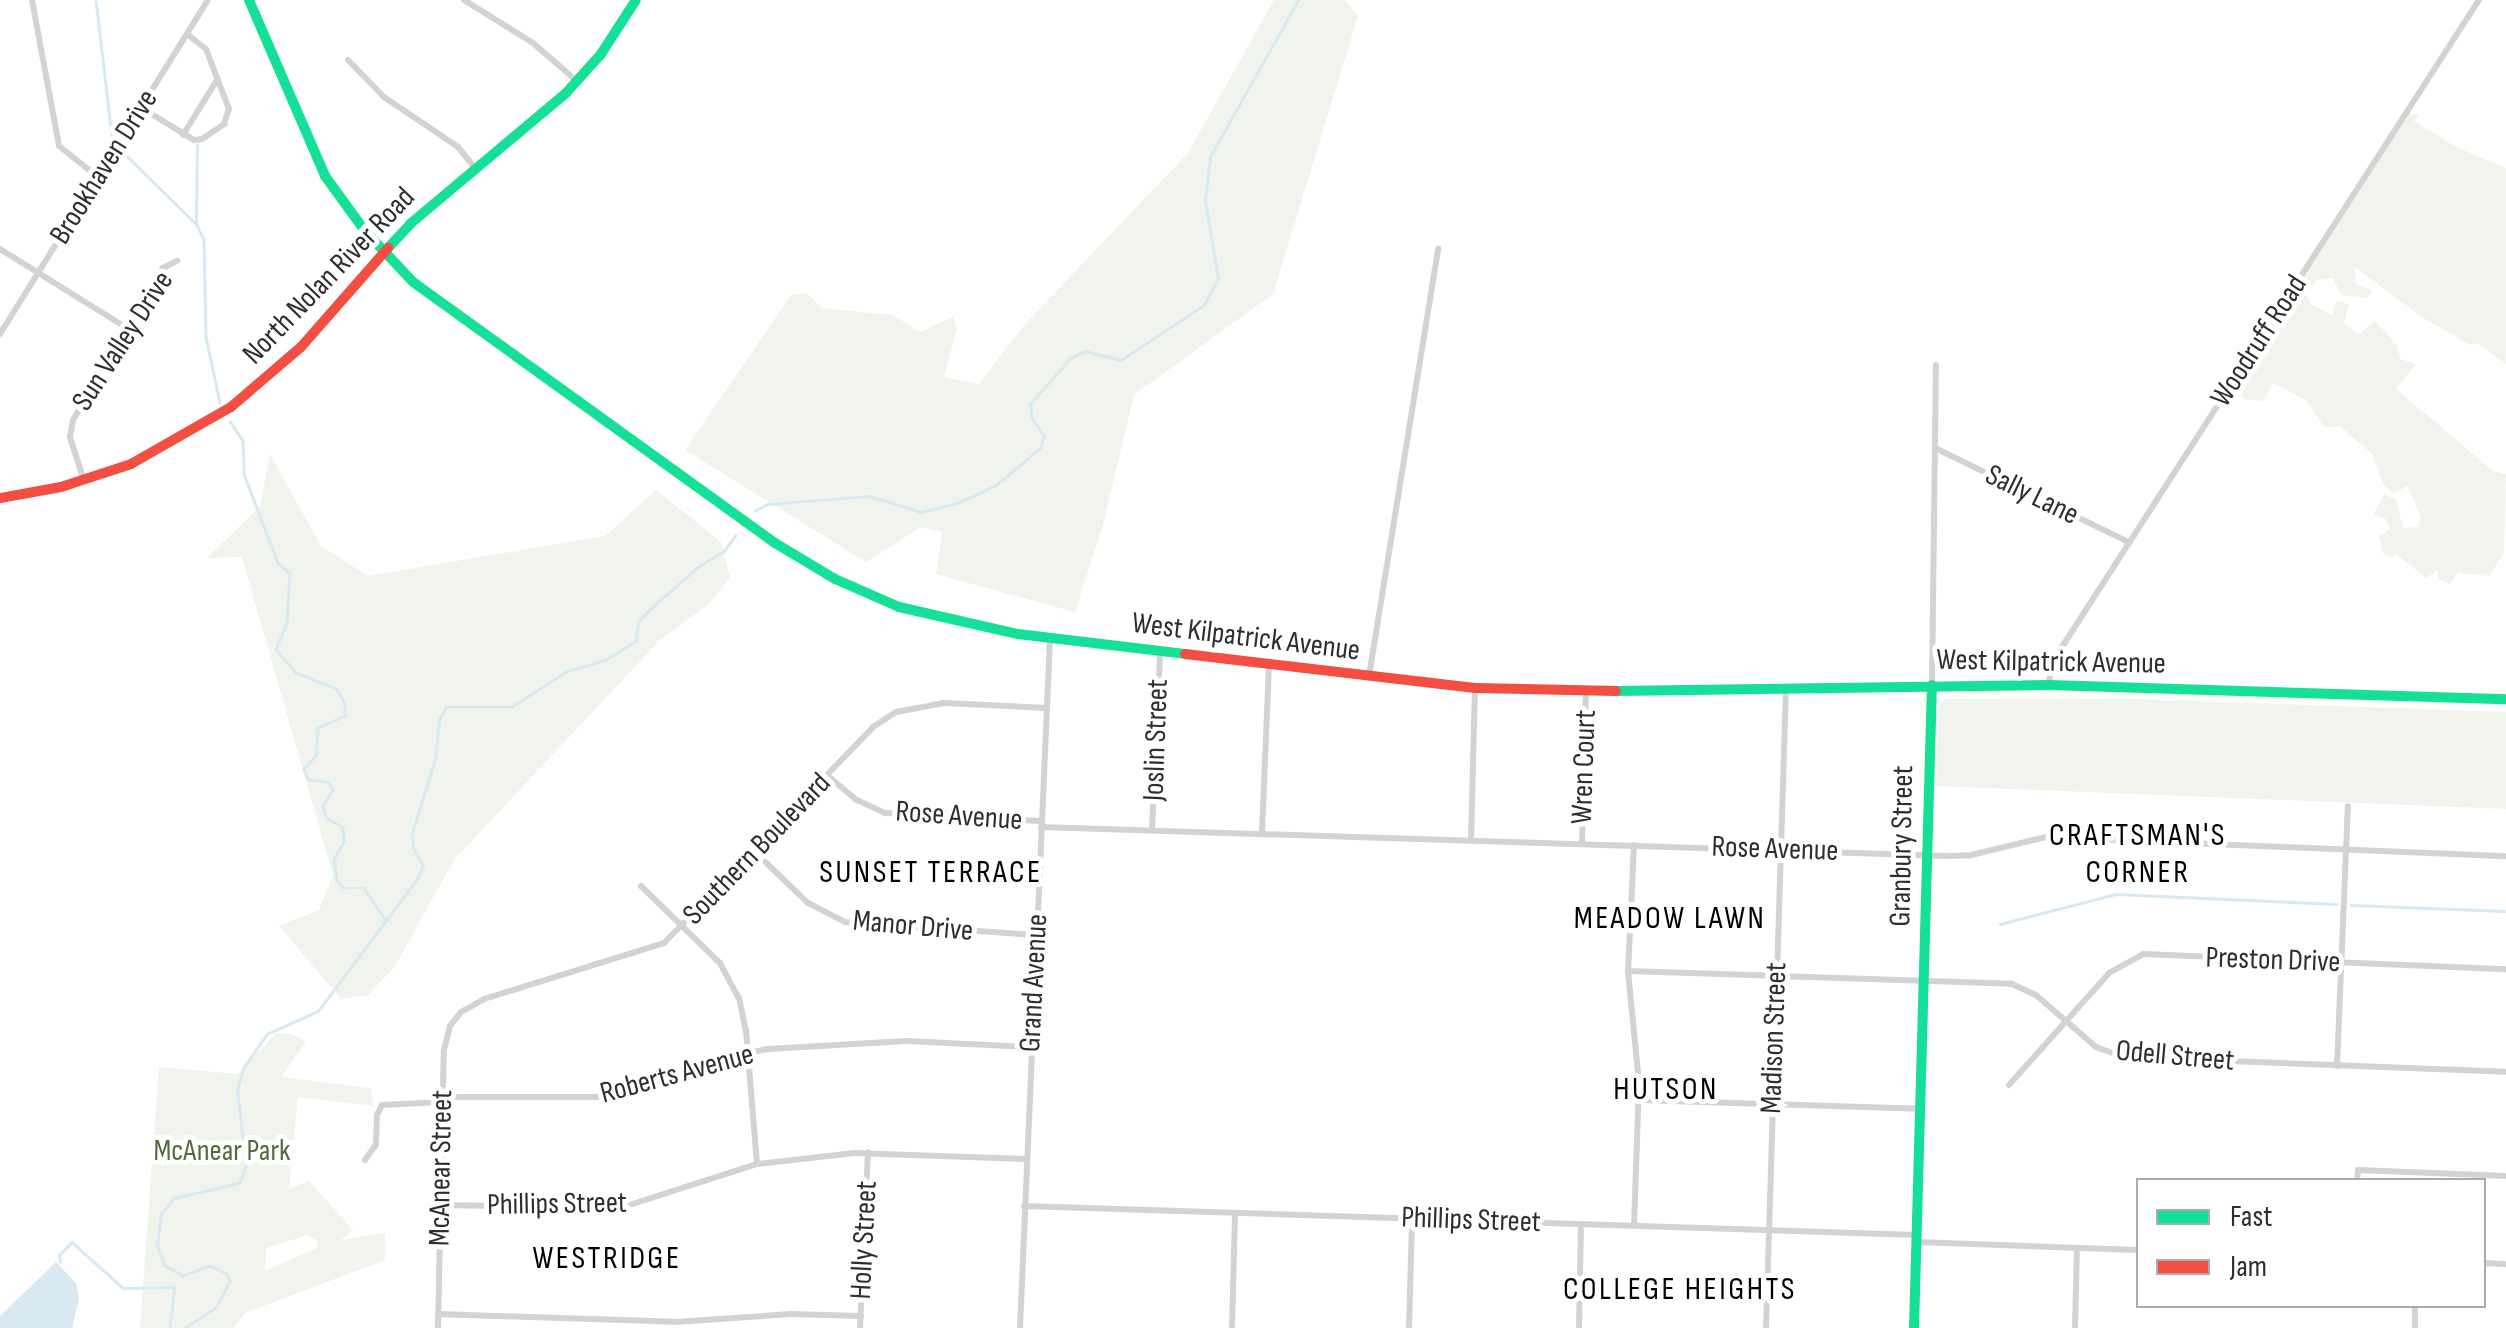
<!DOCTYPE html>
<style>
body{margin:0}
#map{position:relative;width:2506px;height:1328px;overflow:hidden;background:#fff;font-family:"Sofia Sans Condensed",sans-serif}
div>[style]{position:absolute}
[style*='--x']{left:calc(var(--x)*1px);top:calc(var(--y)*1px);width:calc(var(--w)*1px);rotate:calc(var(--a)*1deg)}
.green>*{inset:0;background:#f1f4ec}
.water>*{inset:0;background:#d8e9f1}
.stream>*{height:2.5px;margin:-1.25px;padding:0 1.25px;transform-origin:1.25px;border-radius:1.25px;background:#d8e9f1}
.street>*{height:6px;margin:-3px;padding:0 3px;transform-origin:3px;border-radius:3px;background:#d3d3d3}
.fast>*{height:10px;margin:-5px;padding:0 5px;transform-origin:5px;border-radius:5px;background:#16e098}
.jam>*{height:10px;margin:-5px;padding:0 5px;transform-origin:5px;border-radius:5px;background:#f24e42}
span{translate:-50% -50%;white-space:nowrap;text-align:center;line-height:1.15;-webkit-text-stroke:10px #fff;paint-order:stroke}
.street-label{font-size:30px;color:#2e2e2e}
.park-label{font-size:30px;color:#556a3b}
.neighbourhood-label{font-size:32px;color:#000;letter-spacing:2.5px}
.legend{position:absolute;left:2136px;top:1178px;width:350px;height:130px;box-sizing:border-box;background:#fff;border:2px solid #ababab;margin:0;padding:12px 18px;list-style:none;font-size:30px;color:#2e2e2e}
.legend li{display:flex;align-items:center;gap:20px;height:50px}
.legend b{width:50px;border:2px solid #ababab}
</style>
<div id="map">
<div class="green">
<i style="clip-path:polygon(1274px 0,1345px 0,1358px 16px,1273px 294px,1134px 395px,1103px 525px,1075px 612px,936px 574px,942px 532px,921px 527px,866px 562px,685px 450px,791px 295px,807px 293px,822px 308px,893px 315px,920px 332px,953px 317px,957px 328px,944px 377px,979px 384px,1025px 324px,1188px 153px)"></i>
<i style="clip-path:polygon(2408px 114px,2419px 115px,2414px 121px,2456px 147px,2506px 168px,2506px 364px,2477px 343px,2470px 345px,2422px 317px,2355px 267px,2356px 284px,2373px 291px,2367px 298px,2341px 295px,2333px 278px,2317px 280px,2305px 293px,2311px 304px,2332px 315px,2337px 301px,2349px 304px,2344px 323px,2358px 335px,2375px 321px,2397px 345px,2400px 359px,2416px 364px,2396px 389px,2493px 471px,2506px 474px,2504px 553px,2489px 576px,2458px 573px,2450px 584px,2438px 579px,2438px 570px,2426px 578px,2396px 554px,2392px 558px,2383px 553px,2379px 536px,2390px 529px,2385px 518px,2373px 515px,2384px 495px,2396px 499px,2403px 528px,2418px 527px,2421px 517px,2407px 486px,2393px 494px,2383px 484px,2372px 454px,2341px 427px,2324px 427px,2306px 400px,2273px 383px,2263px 401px,2244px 399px,2236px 383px)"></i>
<i style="clip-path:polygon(270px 454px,321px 546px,368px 576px,605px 536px,656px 490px,721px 542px,730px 577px,708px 605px,660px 640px,454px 860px,394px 968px,368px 995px,341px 999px,279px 926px,319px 910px,333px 875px,242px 557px,207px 558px,260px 506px)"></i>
<i style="clip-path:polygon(1944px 699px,2140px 699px,2506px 712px,2506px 809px,1936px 786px,1938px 708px)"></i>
<i style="clip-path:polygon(evenodd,276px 1033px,292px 1034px,306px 1042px,281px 1077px,371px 1088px,374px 1106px,298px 1097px,289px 1189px,309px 1181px,353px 1230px,341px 1240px,385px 1233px,385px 1260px,245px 1313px,234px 1328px,140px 1328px,159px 1067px,238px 1074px,276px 1033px,308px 1235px,318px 1242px,315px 1249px,265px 1271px,266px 1248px,308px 1235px)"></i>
</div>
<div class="water">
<i style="clip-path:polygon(56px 1262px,76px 1283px,79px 1299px,72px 1328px,0 1328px,0 1316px)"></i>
</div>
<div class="stream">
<i style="--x:96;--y:0;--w:138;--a:83.3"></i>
<i style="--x:123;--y:152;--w:104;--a:44.6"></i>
<i style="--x:197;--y:225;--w:17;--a:65"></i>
<i style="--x:204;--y:240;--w:97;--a:88.8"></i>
<i style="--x:206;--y:337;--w:67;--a:78"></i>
<i style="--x:196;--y:223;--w:78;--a:-89.3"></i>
<i style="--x:230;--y:421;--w:24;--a:57"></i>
<i style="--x:243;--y:441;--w:33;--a:88"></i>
<i style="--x:244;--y:474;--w:95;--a:69.1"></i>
<i style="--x:278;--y:563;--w:16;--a:40"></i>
<i style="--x:290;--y:573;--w:51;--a:93.4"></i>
<i style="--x:287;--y:624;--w:27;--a:114"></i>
<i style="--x:276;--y:649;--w:30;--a:50"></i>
<i style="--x:295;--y:672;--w:45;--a:22"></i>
<i style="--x:337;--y:689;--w:16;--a:60"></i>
<i style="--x:345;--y:703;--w:13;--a:90"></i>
<i style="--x:345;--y:716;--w:30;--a:156"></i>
<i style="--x:318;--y:728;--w:28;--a:94"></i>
<i style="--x:316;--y:756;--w:18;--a:133"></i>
<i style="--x:304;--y:769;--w:11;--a:68"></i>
<i style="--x:308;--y:779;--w:21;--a:8"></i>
<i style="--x:329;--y:782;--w:9;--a:63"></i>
<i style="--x:333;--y:790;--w:19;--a:122"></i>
<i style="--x:323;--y:806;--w:13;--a:72"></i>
<i style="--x:327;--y:818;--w:18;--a:29"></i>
<i style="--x:343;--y:827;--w:15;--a:86"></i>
<i style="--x:344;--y:842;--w:20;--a:120"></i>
<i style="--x:334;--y:859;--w:21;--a:82"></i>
<i style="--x:337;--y:880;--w:11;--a:49"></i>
<i style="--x:344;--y:888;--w:20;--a:0"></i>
<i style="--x:364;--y:888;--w:40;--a:56"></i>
<i style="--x:754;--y:511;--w:16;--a:-27"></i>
<i style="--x:768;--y:504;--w:102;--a:-4.5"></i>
<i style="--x:870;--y:496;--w:53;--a:17.4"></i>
<i style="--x:921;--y:512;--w:38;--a:-14"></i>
<i style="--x:958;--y:503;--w:42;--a:-25.3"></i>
<i style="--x:996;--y:485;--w:57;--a:-40.1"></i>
<i style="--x:1040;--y:448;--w:13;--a:-72"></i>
<i style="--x:1044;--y:436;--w:21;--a:-125"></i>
<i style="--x:1032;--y:419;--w:15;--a:-98"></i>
<i style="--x:1030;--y:404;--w:61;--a:-49"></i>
<i style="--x:1070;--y:358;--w:17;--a:-25"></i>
<i style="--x:1085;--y:351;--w:37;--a:14"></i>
<i style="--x:1121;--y:360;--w:100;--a:-33.5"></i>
<i style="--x:1204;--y:305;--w:30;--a:-62"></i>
<i style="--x:1218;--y:279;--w:79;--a:-99.5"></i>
<i style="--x:1205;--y:201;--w:44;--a:-83.5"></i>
<i style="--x:1210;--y:157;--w:180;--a:-60.7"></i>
<i style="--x:2351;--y:905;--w:155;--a:2.2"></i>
<i style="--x:2000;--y:924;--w:120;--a:-14.5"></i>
<i style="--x:2116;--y:894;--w:221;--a:2.6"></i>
<i style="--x:60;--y:1262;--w:7;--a:-98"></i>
<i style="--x:59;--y:1255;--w:18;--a:-45"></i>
<i style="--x:72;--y:1242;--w:69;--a:42"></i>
<i style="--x:123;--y:1288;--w:52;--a:-1.1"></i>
<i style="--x:175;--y:1287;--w:41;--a:97"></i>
<i style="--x:184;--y:1328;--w:38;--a:-33"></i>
<i style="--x:216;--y:1307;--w:30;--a:-62"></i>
<i style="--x:230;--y:1281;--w:8;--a:-120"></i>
<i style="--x:226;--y:1274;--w:18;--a:-153"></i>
<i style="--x:210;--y:1266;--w:29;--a:160"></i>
<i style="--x:183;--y:1276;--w:21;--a:-151"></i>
<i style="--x:165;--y:1266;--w:22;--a:-112"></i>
<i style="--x:157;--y:1246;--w:32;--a:-83"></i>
<i style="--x:161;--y:1214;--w:21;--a:-51"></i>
<i style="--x:174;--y:1198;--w:67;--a:-13"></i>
<i style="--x:239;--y:1183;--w:18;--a:-68"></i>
<i style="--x:246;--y:1166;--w:76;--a:-96.8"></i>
<i style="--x:237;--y:1091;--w:24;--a:-75"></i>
<i style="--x:243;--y:1068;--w:42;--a:-54.8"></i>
<i style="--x:267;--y:1034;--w:56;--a:-24.3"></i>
<i style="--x:318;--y:1011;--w:165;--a:-53.1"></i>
<i style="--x:417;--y:879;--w:14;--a:-65"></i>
<i style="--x:423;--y:866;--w:21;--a:-119"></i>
<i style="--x:413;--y:848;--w:15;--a:-94"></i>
<i style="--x:412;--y:833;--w:77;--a:-72.7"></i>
<i style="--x:435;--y:759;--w:39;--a:-84"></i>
<i style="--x:439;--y:720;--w:15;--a:-62"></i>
<i style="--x:446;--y:707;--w:65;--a:0"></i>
<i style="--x:511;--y:707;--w:67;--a:-32.7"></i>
<i style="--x:567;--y:671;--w:40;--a:-16"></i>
<i style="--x:605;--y:660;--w:36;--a:-32"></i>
<i style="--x:636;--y:641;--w:19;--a:-84"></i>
<i style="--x:638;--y:622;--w:16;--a:-47"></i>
<i style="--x:649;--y:610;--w:67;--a:-41.3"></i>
<i style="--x:699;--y:566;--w:29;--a:-31"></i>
<i style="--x:724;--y:551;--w:19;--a:-54"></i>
</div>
<div class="street">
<i style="--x:32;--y:0;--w:148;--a:79.5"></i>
<i style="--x:59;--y:146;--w:50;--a:38.5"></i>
<i style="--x:464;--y:0;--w:81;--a:31.9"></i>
<i style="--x:533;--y:43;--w:58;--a:40.8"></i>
<i style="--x:348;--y:60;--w:52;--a:45.8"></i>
<i style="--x:384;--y:97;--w:89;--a:34"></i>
<i style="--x:458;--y:147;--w:28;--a:51"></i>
<i style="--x:140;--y:107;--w:63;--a:31.4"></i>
<i style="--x:194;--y:140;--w:8;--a:-7"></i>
<i style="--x:202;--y:139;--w:27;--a:-34"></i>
<i style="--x:224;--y:124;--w:16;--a:-72"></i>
<i style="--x:229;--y:109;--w:64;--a:-111"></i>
<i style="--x:206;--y:49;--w:24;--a:-142"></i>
<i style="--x:183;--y:135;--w:65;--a:-58.3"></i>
<i style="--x:0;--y:249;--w:150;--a:31.9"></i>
<i style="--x:0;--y:334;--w:393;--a:-58.1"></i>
<i style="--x:1935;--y:448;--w:216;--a:25.9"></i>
<i style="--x:84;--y:481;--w:46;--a:-107.7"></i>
<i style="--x:70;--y:437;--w:17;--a:-80"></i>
<i style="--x:73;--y:420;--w:177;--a:-59.4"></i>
<i style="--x:163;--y:268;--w:16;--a:-27"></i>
<i style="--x:1369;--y:676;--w:433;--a:-80.8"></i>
<i style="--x:1932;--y:685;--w:320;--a:-89.3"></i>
<i style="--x:2049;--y:685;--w:21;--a:-85"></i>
<i style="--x:2051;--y:664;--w:790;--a:-57.2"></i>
<i style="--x:828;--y:776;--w:38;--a:40"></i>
<i style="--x:857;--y:800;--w:31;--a:25"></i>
<i style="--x:885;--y:813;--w:156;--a:2.9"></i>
<i style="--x:1041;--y:827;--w:906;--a:1.83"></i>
<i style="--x:1947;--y:856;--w:24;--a:-2"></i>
<i style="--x:1971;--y:855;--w:77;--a:-13.5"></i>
<i style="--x:2046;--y:837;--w:460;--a:2.4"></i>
<i style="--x:1152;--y:830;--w:179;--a:-87.4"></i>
<i style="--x:1262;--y:832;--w:168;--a:-87.6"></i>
<i style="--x:1471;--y:840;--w:152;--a:-88.5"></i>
<i style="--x:1582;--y:843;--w:152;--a:-88.5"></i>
<i style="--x:1634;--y:845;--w:126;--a:92.7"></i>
<i style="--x:1628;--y:971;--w:113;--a:84.4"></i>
<i style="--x:1639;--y:1083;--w:142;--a:92"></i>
<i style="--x:755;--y:852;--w:74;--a:43.9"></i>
<i style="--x:808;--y:903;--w:42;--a:27.2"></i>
<i style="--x:845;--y:922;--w:191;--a:3.9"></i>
<i style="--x:641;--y:886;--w:110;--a:44.3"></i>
<i style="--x:720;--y:963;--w:40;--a:62"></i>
<i style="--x:739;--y:998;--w:33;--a:78"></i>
<i style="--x:746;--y:1030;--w:134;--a:85.3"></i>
<i style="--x:1628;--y:971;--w:384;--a:1.9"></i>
<i style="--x:2012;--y:984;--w:26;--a:25"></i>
<i style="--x:2036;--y:995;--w:79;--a:40.9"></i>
<i style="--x:2096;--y:1047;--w:30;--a:20"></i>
<i style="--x:2124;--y:1057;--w:382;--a:2.2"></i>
<i style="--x:2337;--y:1066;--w:260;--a:-87.6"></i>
<i style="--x:2009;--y:1085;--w:150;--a:-48.2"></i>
<i style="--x:2109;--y:973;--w:39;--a:-29"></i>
<i style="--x:2143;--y:954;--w:363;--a:2.4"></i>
<i style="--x:443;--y:1097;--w:163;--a:0"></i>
<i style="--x:606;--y:1097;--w:127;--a:-18.3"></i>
<i style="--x:727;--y:1057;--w:42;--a:-11"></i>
<i style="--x:768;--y:1049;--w:139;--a:-3.3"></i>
<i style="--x:907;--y:1041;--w:124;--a:2.8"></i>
<i style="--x:1639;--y:1100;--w:281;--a:1.8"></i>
<i style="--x:365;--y:1160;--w:19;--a:-55"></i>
<i style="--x:376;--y:1144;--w:29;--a:-88"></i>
<i style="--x:377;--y:1115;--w:11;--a:-63"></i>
<i style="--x:382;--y:1105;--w:60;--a:-2.9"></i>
<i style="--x:2357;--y:1180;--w:10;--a:-84"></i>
<i style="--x:2358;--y:1170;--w:148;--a:2.3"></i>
<i style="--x:440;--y:1205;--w:180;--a:1"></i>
<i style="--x:620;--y:1208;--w:144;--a:-17.8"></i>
<i style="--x:757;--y:1164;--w:98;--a:-6.5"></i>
<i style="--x:854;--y:1153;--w:172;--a:2"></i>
<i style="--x:1024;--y:1206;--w:893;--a:1.86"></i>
<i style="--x:1917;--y:1242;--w:221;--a:2.1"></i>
<i style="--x:2484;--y:1263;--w:22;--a:3"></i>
<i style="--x:438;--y:1314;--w:237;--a:1.9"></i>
<i style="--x:675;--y:1322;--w:116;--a:-3.9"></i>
<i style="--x:791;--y:1314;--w:70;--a:1.6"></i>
<i style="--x:438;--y:1328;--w:278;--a:-88.8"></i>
<i style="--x:444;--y:1050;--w:25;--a:-76"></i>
<i style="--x:450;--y:1026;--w:18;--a:-52"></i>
<i style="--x:461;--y:1012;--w:26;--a:-29"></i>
<i style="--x:484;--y:999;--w:189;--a:-17.3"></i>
<i style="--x:664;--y:943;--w:301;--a:-45.9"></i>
<i style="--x:873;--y:727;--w:27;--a:-33"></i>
<i style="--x:896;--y:712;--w:49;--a:-10.6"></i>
<i style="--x:944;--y:703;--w:103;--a:2.8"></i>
<i style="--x:860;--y:1328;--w:176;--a:-87.4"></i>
<i style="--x:1020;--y:1328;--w:692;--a:-87.51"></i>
<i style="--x:1232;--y:1328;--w:115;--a:-88.5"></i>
<i style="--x:1409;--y:1328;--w:110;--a:-88.4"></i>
<i style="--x:1579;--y:1328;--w:104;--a:-88.9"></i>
<i style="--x:1766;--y:1328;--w:639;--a:-88.21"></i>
<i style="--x:2075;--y:1328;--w:80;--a:-88.6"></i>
<i style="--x:2415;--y:1328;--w:22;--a:-90"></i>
</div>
<div class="fast">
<i style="--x:249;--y:0;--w:192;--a:66.6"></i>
<i style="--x:325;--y:176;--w:68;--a:54"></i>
<i style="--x:365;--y:231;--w:70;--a:46.7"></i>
<i style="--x:413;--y:282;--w:446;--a:35.8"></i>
<i style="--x:775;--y:543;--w:70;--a:31"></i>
<i style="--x:835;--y:579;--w:70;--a:23.6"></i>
<i style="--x:899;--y:607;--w:122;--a:12.8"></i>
<i style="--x:1018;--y:634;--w:168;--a:6.8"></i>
<i style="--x:388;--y:248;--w:33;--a:-47"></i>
<i style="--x:410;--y:224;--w:204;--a:-40"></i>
<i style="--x:566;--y:93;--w:52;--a:-48.1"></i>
<i style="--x:601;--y:54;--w:64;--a:-57.1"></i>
<i style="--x:1616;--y:691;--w:433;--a:-0.8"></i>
<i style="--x:2049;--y:685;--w:457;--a:1.8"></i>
<i style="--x:1914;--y:1328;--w:643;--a:-88.4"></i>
</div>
<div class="jam">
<i style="--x:0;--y:498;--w:62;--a:-10.2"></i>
<i style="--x:61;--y:487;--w:74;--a:-18.2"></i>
<i style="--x:131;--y:464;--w:115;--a:-29.7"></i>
<i style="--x:231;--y:407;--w:92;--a:-40.6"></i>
<i style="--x:301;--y:347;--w:132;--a:-48.7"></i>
<i style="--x:1185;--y:654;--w:292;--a:6.7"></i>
<i style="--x:1475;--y:688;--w:141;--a:1.2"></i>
</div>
<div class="street-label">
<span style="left:104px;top:167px;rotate:-58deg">Brookhaven Drive</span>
<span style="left:329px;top:276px;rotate:-46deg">North Nolan River Road</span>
<span style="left:123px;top:341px;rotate:-57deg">Sun Valley Drive</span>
<span style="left:2259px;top:341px;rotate:-57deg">Woodruff Road</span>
<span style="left:2032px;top:495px;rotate:26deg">Sally Lane</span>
<span style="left:1246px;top:637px;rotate:7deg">West Kilpatrick Avenue</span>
<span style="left:2051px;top:662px;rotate:1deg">West Kilpatrick Avenue</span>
<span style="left:1156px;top:740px;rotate:-88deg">Joslin Street</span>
<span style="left:1584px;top:767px;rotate:-88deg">Wren Court</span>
<span style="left:959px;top:816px;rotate:4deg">Rose Avenue</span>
<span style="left:1902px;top:846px;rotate:-89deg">Granbury Street</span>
<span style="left:757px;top:849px;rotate:-46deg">Southern Boulevard</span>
<span style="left:1775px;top:849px;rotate:2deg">Rose Avenue</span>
<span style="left:913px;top:926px;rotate:5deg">Manor Drive</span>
<span style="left:2273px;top:960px;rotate:2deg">Preston Drive</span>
<span style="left:1034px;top:983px;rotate:-87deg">Grand Avenue</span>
<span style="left:1774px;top:1038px;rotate:-88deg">Madison Street</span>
<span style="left:2175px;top:1056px;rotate:5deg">Odell Street</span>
<span style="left:677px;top:1074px;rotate:-15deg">Roberts Avenue</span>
<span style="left:441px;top:1168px;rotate:-89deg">McAnear Street</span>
<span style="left:557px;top:1204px;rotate:-1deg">Phillips Street</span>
<span style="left:1471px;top:1220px;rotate:2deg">Phillips Street</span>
<span style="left:864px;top:1240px;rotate:-87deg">Holly Street</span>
</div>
<div class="park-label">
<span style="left:222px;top:1151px">McAnear Park</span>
</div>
<div class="neighbourhood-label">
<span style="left:2138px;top:855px">CRAFTSMAN'S<br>CORNER</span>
<span style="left:931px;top:873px">SUNSET TERRACE</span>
<span style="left:1670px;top:919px">MEADOW LAWN</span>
<span style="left:1666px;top:1090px">HUTSON</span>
<span style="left:607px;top:1259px">WESTRIDGE</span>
<span style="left:1680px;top:1290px">COLLEGE HEIGHTS</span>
</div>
<ul class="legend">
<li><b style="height:12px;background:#16e098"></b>Fast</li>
<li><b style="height:12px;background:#f24e42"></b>Jam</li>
</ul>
</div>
